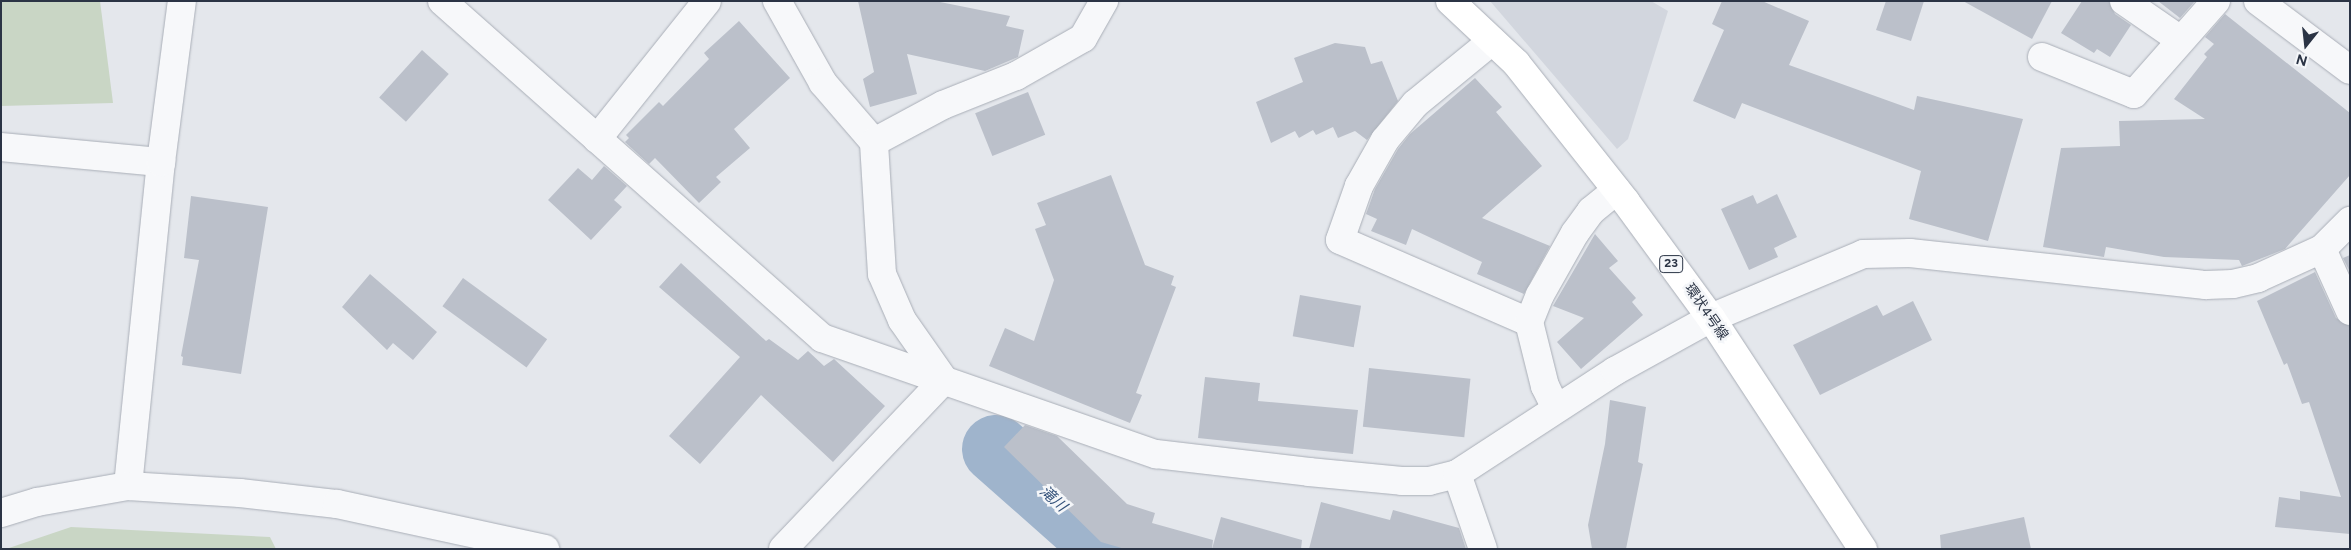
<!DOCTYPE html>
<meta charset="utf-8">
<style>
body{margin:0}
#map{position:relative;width:2351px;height:550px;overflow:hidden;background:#e4e7ec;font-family:Figtree,"Noto Sans JP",sans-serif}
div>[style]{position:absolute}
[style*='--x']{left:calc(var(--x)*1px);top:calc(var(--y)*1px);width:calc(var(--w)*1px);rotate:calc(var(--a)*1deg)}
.built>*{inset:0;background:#d2d6de}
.green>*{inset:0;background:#c9d6c5}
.river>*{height:68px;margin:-34px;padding:0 34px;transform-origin:34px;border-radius:34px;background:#9fb4cc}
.building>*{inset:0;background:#bbc0ca;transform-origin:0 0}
.roads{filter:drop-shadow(0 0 1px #a9aeb7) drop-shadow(0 0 1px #a9aeb7)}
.minor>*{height:28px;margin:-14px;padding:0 14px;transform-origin:14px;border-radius:14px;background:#f7f8fa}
.tertiary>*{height:28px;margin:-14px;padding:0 14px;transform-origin:14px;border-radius:14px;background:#f7f8fa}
.primary>*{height:28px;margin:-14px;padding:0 14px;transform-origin:14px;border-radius:14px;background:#fff}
span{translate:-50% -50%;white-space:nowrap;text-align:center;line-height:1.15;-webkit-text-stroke:5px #f4f6f9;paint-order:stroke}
.shield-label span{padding:1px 4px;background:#f4f6f9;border:1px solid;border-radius:4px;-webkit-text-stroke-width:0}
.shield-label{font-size:12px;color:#2b3445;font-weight:700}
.street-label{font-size:14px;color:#2b3445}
.water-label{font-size:15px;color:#34527a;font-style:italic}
.frame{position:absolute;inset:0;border:2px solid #2b3445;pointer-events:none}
.north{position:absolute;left:2281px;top:20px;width:50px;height:50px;-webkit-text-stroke:4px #f4f6f9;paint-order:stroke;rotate:196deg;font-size:14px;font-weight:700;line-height:20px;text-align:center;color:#2b3445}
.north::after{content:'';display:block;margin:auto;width:18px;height:22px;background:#2b3445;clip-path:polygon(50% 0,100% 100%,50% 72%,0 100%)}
</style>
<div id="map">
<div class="built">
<i style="clip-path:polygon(1490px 1px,1651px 1px,1668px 11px,1628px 139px,1617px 149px)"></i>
</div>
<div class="green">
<i style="clip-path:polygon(1px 1px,100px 1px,113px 103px,1px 106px)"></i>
<i style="clip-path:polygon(71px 527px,270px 537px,276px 549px,6px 549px)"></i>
</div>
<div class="river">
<i style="--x:996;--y:449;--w:151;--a:41.5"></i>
</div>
<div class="building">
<i style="clip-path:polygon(858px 1px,935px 1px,1010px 16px,1006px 26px,1024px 30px,1018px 57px,985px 71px,907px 54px,917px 94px,870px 107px,863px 79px,874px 72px)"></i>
<i style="clip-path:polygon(1722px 1px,1762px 1px,1809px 21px,1789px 65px,1914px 110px,1917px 96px,2023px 119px,1988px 241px,1909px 219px,1921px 171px,1742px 103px,1735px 119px,1693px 101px,1724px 30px,1712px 24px)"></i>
<i style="clip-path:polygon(1886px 1px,1924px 1px,1911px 41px,1876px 30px)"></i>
<i style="clip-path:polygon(1963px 1px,2052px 1px,2032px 39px)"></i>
<i style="clip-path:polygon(2082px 1px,2109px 1px,2115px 14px,2131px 25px,2110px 57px,2097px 49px,2094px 53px,2061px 33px)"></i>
<i style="clip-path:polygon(2158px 1px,2195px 1px,2180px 18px)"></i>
<i style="clip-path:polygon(2225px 14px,2350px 113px,2350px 175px,2285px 249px,2242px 266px,2239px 260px,2164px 257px,2106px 247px,2104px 257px,2043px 247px,2061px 148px,2120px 146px,2119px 121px,2205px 119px,2174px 99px,2207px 57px,2204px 54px,2214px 44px,2205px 37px)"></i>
<i style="clip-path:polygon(739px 21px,790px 78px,734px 129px,750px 148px,716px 177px,721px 182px,699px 203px,655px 158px,649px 164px,625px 142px,629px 138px,626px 135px,659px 102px,663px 106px,709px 59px,704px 53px)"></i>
<i style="clip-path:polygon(1335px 43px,1365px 47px,1371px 64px,1382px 61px,1398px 101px,1367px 140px,1355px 131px,1338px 138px,1333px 127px,1316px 135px,1313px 130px,1299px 138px,1295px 131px,1271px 143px,1256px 102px,1303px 82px,1294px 58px)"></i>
<i style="left:422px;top:50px;width:36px;height:64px;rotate:42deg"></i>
<i style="clip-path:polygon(1475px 78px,1502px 107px,1496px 112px,1542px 166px,1482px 218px,1550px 246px,1524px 294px,1477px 274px,1482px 262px,1412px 229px,1406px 245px,1371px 231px,1377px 219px,1366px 214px,1375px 189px,1398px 149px,1410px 134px)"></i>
<i style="left:1028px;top:92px;width:46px;height:57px;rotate:68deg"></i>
<i style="clip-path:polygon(604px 166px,627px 186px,614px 200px,622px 207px,591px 240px,548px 200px,578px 168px,592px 180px)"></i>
<i style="clip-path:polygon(1111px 175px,1145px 265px,1174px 276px,1171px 285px,1176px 287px,1136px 393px,1142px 395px,1130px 423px,989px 366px,1005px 328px,1034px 341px,1054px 280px,1035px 229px,1046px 225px,1037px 203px)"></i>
<i style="clip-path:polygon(1777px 194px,1797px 237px,1774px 248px,1778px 257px,1749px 270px,1721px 209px,1753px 195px,1757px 204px)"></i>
<i style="clip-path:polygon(191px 196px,268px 207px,241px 374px,182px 365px,183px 357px,181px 356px,199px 260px,184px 258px)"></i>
<i style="clip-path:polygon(1595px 234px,1618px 261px,1609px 268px,1636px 298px,1632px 302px,1643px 315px,1581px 369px,1557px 342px,1584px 318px,1553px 306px)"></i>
<i style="clip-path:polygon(2350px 255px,2350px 272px,2343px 258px)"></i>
<i style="clip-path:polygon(681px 263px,766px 341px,769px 339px,798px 360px,808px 351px,824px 366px,834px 359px,885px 406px,833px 462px,761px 395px,700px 464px,669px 436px,740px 357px,659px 287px)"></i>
<i style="clip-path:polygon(2315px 272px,2336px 318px,2350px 326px,2350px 534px,2275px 527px,2279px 497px,2300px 500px,2300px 491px,2341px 497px,2309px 402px,2302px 404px,2287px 363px,2284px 365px,2257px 301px)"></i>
<i style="clip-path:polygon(370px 274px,437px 332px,413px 360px,393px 343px,387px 350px,342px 307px)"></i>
<i style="left:463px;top:278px;width:104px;height:35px;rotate:36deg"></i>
<i style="left:1300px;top:295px;width:62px;height:42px;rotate:10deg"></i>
<i style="clip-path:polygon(1913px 301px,1932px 340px,1820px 395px,1793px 345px,1877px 305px,1883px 316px)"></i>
<i style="left:1369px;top:368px;width:102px;height:59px;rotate:6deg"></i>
<i style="clip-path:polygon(1205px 377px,1260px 383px,1258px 401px,1358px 410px,1353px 454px,1198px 438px)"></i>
<i style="clip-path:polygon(1610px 400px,1646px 407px,1638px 462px,1643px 464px,1626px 549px,1592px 549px,1588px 525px,1605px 444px)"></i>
<i style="clip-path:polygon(1025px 425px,1057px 436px,1127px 504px,1155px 513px,1152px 523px,1213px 540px,1212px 549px,1125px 549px,1101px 542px,1004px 447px)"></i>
<i style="clip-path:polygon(1321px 502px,1390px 520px,1393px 510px,1459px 528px,1466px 549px,1309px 549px)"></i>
<i style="clip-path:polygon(1221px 517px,1302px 540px,1301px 549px,1212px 549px)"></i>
<i style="clip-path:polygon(2024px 517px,2031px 549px,1941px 549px,1940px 535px)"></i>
</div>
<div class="roads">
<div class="minor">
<i style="--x:442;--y:1;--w:508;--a:41.57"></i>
<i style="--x:822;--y:338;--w:354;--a:19.2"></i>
<i style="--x:1156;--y:454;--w:154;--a:6.7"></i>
<i style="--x:1309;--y:472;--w:93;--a:5.5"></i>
<i style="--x:1402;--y:481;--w:27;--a:0"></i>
<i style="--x:1429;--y:481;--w:29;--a:-14"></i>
<i style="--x:1457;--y:474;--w:189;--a:-33.1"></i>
<i style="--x:1615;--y:371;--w:110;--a:-28.9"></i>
<i style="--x:1711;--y:318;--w:165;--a:-22.8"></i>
<i style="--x:1863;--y:254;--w:47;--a:-1.2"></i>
<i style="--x:1910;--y:253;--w:298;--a:6.2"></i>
<i style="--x:2206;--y:285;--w:27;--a:-2"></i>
<i style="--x:2233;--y:284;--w:26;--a:-13"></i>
<i style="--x:2258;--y:278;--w:70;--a:-24.4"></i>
<i style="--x:2322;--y:249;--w:40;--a:-45"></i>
<i style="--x:777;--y:1;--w:94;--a:60.7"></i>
<i style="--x:823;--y:83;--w:78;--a:49.2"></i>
<i style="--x:2124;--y:1;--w:67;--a:34.6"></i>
<i style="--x:2258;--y:1;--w:115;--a:36.9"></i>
<i style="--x:1492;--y:41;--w:99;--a:140.7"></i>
<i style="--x:1415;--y:104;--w:47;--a:129.8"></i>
<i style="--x:1385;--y:140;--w:53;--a:119.5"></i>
<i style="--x:1359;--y:186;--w:57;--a:109.4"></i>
<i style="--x:1340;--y:240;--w:206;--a:23.5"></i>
<i style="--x:1529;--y:322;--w:66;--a:76"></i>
<i style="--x:1545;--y:386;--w:25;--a:64"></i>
<i style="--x:2042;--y:57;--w:99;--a:21.9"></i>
<i style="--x:2134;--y:94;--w:124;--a:-48.6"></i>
<i style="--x:597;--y:139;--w:176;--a:-51.4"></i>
<i style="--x:1;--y:147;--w:161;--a:5.4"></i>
<i style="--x:2322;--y:249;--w:68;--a:65.7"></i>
<i style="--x:1529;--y:322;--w:29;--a:-68"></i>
<i style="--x:1540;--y:295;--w:71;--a:-60.6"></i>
<i style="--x:1575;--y:233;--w:27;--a:-54"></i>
<i style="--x:1591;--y:211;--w:33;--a:-39"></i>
<i style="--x:944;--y:380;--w:73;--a:-125"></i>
<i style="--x:902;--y:320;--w:50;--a:-113.5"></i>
<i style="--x:882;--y:274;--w:132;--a:-93.5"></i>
<i style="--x:874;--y:142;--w:78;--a:-28.2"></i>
<i style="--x:943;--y:105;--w:79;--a:-21.7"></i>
<i style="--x:1016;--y:76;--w:77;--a:-29.6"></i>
<i style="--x:1083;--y:38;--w:43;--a:-60.4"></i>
<i style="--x:1457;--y:474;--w:79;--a:70.9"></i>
<i style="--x:783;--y:549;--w:233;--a:-46.4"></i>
</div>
<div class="tertiary">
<i style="--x:128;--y:486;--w:326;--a:-84.2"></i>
<i style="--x:161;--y:162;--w:162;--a:-82.6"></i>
<i style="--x:1;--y:513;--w:38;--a:-17"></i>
<i style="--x:37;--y:502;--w:92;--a:-10"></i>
<i style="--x:128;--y:486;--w:112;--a:3.6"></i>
<i style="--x:240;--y:493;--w:98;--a:6.5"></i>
<i style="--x:337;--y:504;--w:213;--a:12.2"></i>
</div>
<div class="primary">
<i style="--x:1450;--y:1;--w:91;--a:43.2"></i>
<i style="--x:1516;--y:63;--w:177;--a:51.6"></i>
<i style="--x:1626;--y:202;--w:144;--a:53.8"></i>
<i style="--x:1711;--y:318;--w:277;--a:56.7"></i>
</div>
</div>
<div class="shield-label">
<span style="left:1671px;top:264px">23</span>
</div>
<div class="street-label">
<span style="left:1706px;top:312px;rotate:55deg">環状4号線</span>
</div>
<div class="water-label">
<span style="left:1053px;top:499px;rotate:42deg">滝川</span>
</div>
<div class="frame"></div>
<div class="north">N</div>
</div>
